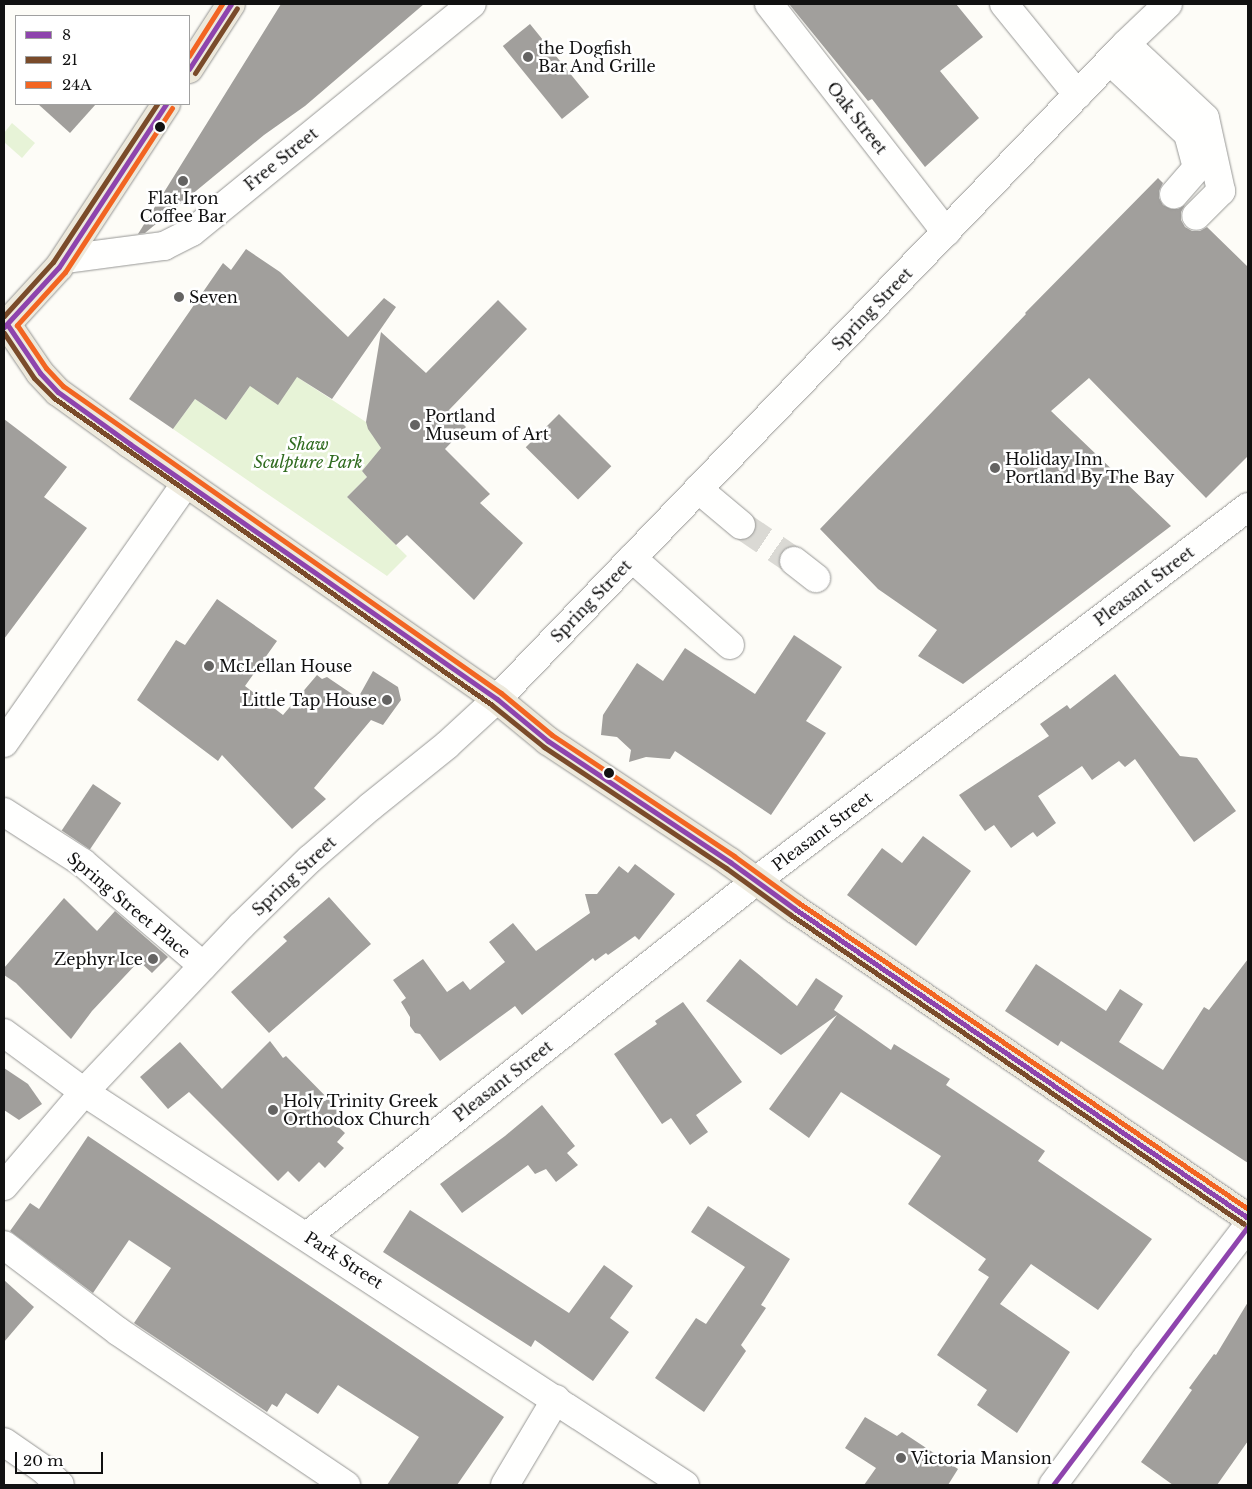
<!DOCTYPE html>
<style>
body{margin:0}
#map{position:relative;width:1252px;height:1489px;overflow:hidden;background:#fdfcf7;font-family:"Libre Baskerville",serif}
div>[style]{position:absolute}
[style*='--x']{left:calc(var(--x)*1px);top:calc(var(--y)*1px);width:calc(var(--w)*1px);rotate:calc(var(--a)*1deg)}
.green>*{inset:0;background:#e7f3d7}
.building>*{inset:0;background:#a19f9c;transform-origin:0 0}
.minor-tunnel>*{height:28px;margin-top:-14px;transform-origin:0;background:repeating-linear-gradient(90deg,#dad9d4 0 28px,transparent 0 42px)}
.roads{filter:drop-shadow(0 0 1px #979795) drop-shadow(0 0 1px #979795)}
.minor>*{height:28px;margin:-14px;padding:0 14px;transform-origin:14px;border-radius:14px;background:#fffffe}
.major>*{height:28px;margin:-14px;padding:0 14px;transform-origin:14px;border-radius:14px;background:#ede9dc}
.bus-1>*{height:5px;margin:-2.5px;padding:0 2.5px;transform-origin:2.5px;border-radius:2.5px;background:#8e44ad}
.bus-2>*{height:5px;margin:-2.5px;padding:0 2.5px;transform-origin:2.5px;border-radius:2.5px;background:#7a4b2a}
.bus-3>*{height:5px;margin:-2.5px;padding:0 2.5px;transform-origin:2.5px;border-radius:2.5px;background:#f26522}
.dots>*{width:14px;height:14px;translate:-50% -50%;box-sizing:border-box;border:2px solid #fff;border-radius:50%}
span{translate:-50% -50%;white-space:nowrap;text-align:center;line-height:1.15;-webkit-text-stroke:5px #fff;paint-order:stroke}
.poi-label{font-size:16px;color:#111}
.left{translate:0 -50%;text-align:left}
.right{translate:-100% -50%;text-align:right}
.street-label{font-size:16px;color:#111}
.park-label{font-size:16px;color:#2f6b1f;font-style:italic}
.frame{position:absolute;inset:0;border:5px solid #111;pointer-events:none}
.legend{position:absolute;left:15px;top:15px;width:175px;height:90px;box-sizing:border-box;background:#fff;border:1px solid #a0a0a0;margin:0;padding:6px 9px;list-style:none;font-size:15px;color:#111}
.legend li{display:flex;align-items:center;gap:10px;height:25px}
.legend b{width:25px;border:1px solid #a0a0a0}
.scale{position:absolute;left:15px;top:1452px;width:88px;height:22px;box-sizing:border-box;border:2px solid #111;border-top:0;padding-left:6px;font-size:15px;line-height:18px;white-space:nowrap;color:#111;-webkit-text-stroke:4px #fff;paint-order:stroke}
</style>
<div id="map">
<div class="green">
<i style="clip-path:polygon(12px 123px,35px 143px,22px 158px,4px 142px,4px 133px)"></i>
<i style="clip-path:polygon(297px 377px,366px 422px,373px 436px,379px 440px,387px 441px,362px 471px,367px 477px,347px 497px,407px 556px,387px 576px,173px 429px,195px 399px,226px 420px,250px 386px)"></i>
</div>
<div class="building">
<i style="clip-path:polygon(281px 4px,424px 4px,305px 106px,264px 135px,145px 233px,138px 234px)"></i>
<i style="clip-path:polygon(789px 4px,956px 4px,983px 37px,940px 71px,979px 118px,925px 167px,872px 99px,868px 101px)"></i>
<i style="left:530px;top:24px;width:94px;height:35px;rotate:51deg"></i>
<i style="clip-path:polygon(38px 104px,96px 104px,70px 133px)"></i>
<i style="clip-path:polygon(1158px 178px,1163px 183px,1159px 191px,1159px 198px,1163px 205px,1171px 209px,1178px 209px,1185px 205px,1181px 212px,1181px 220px,1185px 227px,1192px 231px,1200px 231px,1207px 227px,1248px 267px,1248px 456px,1206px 498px,1089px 378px,1051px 411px,1171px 526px,963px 684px,918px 656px,937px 630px,878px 589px,820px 529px,1026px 314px,1025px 313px)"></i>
<i style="clip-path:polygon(246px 249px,280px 272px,348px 337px,384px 298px,396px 307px,332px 399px,297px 377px,278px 405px,250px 386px,226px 420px,195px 399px,173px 429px,129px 399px,223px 263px,231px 270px)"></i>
<i style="clip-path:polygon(498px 300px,527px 329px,449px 410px,466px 427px,445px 449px,490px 494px,480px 503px,523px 543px,474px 600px,407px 535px,396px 545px,347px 497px,367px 477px,362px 471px,381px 448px,368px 429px,366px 422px,381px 332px,426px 373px)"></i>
<i style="left:559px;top:414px;width:74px;height:47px;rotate:45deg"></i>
<i style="clip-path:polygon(4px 419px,67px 467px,44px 497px,87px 528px,4px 639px)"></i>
<i style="clip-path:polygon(217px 599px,277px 641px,245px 686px,283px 715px,317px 675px,322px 679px,327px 677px,358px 698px,373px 671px,398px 687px,401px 700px,383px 725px,371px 720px,314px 788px,326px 799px,292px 829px,222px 755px,218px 761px,137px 700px,176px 640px,185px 645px)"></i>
<i style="clip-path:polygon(794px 635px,842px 667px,806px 721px,826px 733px,771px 815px,675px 751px,670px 759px,646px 757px,629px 762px,631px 750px,617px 737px,601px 735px,603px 715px,637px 663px,663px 681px,685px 648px,755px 694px)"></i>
<i style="clip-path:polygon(1115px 674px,1180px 756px,1197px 758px,1236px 811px,1194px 842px,1135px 759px,1125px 767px,1119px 761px,1092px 780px,1082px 766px,1038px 796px,1056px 823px,1037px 837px,1033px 832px,1011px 848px,994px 825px,985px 831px,959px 795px,1049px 736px,1040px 724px,1067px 705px,1070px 709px)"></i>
<i style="left:93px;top:784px;width:34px;height:56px;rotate:34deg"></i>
<i style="clip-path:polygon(923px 836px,971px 871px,916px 946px,847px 895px,882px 848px,902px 863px)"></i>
<i style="clip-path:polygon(635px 864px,675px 894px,639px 940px,635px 936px,608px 955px,606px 953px,595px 961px,593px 958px,522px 1015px,515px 1006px,440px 1061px,420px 1034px,415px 1033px,410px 1026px,410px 1017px,401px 1002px,406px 998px,393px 980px,423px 959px,447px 992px,463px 981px,470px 990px,505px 962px,489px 942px,513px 923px,536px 951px,590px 913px,585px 894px,597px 894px,619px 866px,628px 873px)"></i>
<i style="clip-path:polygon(329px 897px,371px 944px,269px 1033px,231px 992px,287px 941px,283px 937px)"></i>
<i style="clip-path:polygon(64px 898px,97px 931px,115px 911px,168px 957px,152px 973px,139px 961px,92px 1011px,71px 1039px,16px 983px,4px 975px,4px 968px)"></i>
<i style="clip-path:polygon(740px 959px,797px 1006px,816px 978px,843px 996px,834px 1010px,891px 1050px,894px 1044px,950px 1079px,946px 1085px,1045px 1151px,1038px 1161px,1152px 1239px,1098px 1310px,1031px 1264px,1000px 1304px,1070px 1352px,1017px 1433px,977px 1405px,987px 1390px,937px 1355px,989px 1277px,978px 1270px,986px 1259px,908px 1204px,941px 1156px,841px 1092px,809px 1138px,769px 1109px,837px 1015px,781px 1055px,706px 1001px)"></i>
<i style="clip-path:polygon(1248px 959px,1248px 1163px,1061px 1041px,1058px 1046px,1005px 1011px,1036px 964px,1106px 1011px,1120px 989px,1143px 1004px,1119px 1042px,1163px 1070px,1204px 1007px,1209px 1010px)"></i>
<i style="clip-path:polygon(683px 1002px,742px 1082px,696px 1115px,708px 1132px,690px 1145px,671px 1118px,662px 1124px,614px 1054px,657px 1024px,655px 1021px)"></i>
<i style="clip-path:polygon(270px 1041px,283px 1058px,286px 1056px,342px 1113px,333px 1122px,345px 1133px,337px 1142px,344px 1148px,325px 1168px,319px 1162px,299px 1182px,288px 1171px,278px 1181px,189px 1092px,168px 1109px,140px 1077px,180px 1042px,222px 1089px)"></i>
<i style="clip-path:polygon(4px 1068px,28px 1084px,42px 1104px,19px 1120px,4px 1110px)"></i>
<i style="clip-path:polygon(542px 1105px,575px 1146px,567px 1153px,578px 1165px,556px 1182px,546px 1169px,535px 1174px,528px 1165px,462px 1213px,440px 1184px,505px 1136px)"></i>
<i style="clip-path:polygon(88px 1136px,504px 1417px,457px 1485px,387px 1485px,419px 1437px,338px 1385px,318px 1414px,286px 1393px,277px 1407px,272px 1404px,267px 1412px,134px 1323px,171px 1268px,129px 1240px,93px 1293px,10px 1231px,30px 1203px,39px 1209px)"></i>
<i style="clip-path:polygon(708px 1206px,790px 1259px,761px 1305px,766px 1308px,741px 1345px,746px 1351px,704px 1412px,655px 1378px,696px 1318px,706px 1324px,745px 1267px,691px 1232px)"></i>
<i style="clip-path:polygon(410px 1210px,569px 1313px,604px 1265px,633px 1286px,610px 1318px,629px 1332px,593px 1381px,535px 1340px,531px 1347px,383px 1252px)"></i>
<i style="clip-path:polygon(4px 1280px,34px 1307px,4px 1342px)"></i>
<i style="clip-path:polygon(1248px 1302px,1248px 1441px,1217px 1485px,1173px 1485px,1141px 1462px,1192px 1390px,1189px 1388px,1214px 1354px,1216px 1355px)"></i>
<i style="clip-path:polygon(865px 1417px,897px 1436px,902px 1432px,958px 1469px,948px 1485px,864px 1485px,876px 1468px,845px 1448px)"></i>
</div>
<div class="minor-tunnel">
<i style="--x:741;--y:525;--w:64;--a:34.2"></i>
</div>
<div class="roads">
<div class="minor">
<i style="--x:769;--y:4;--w:289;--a:52.2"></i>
<i style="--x:1004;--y:4;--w:117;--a:50.9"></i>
<i style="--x:1126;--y:44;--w:108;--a:43.1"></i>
<i style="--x:1205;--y:118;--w:75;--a:77.6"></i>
<i style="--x:1221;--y:191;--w:35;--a:135"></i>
<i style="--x:1110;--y:61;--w:107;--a:43.1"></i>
<i style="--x:1188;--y:134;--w:35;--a:75"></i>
<i style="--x:1197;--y:168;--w:35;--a:131"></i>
<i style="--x:65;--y:259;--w:100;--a:-7.5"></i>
<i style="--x:164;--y:246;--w:31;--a:-27"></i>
<i style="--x:192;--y:232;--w:361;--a:-39.2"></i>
<i style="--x:698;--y:489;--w:56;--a:39.9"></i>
<i style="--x:632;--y:558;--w:131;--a:41.6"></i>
<i style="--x:794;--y:561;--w:28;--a:38"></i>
<i style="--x:4;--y:743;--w:317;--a:-55"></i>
<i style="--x:4;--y:812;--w:94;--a:32.8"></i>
<i style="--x:83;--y:863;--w:158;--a:40.6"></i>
<i style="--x:4;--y:1033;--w:99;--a:36.4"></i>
<i style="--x:84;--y:1092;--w:718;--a:33.18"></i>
<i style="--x:4;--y:1186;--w:123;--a:-49.6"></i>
<i style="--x:84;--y:1092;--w:228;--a:-46.6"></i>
<i style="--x:241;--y:926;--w:96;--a:-44.2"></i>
<i style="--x:310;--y:859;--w:79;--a:-40.9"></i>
<i style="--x:370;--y:807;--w:99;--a:-38.8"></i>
<i style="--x:447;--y:745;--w:68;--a:-42.6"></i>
<i style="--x:497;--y:699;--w:908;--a:-46.16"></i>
<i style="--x:1126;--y:44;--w:58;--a:-43.6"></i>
<i style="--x:307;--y:1236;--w:572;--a:-38.33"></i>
<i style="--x:756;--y:881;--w:618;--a:-37.24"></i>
<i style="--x:4;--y:1245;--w:144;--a:37.1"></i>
<i style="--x:119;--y:1332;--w:274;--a:34"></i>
<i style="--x:4;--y:1442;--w:47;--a:34.7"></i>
<i style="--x:43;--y:1469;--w:23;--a:43"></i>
<i style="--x:505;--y:1485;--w:100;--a:-59.3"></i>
<i style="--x:1053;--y:1485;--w:157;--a:-53.6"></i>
<i style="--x:1146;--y:1359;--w:168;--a:-52.5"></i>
</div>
<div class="major">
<i style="--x:189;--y:69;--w:77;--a:-57.1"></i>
<i style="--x:4;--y:320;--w:64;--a:55.8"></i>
<i style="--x:40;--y:373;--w:26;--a:47"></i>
<i style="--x:58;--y:392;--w:89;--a:35.8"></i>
<i style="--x:130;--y:444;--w:447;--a:34.8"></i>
<i style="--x:497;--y:699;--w:66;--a:39.5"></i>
<i style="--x:548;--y:741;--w:219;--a:33.6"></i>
<i style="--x:730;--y:862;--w:80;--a:35.9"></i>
<i style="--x:795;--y:909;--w:548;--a:34.3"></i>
<i style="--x:4;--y:327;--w:81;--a:-47.5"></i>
<i style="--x:59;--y:267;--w:195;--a:-56.7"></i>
</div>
</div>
<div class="bus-1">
<i style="--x:189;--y:69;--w:77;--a:-57.1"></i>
<i style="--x:7;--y:324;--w:59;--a:56"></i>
<i style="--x:40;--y:373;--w:26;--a:47"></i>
<i style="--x:58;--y:392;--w:89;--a:35.8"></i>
<i style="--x:130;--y:444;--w:447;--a:34.8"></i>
<i style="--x:497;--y:699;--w:66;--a:39.5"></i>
<i style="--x:548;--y:741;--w:219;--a:33.6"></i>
<i style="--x:730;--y:862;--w:80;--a:35.9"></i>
<i style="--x:795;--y:909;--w:548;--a:34.3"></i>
<i style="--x:4;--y:327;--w:81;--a:-47.5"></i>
<i style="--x:59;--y:267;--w:195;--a:-56.7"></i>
<i style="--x:1053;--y:1485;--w:324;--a:-53"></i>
</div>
<div class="bus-2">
<i style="--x:195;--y:73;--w:77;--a:-57.1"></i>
<i style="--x:4;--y:316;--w:73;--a:-47.8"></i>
<i style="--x:53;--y:262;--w:189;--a:-56.6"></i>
<i style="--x:4;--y:333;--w:54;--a:56.3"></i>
<i style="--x:34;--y:378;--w:28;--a:45"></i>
<i style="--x:54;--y:398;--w:535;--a:35.03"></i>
<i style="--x:492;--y:705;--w:67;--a:38.9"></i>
<i style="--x:544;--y:747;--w:219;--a:33.6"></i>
<i style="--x:726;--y:868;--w:80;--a:35.9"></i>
<i style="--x:791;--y:915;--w:548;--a:34.3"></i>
</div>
<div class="bus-3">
<i style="--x:189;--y:56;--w:62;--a:-57.6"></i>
<i style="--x:172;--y:108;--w:196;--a:123.1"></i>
<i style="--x:65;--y:272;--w:72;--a:132.2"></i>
<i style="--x:17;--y:325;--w:52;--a:56"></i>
<i style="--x:46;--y:368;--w:25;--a:47"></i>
<i style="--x:63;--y:386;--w:535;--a:35.03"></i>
<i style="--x:501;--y:693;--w:66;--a:39.5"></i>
<i style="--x:552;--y:735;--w:219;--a:33.6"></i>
<i style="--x:734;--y:856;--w:80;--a:35.9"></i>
<i style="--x:799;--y:903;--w:543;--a:34.27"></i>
</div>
<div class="dots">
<i style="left:528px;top:57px;background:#646362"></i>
<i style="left:160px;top:127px;background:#111"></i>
<i style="left:183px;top:181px;background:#646362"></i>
<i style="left:179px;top:297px;background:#646362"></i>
<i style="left:415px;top:425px;background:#646362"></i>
<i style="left:995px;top:468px;background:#646362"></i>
<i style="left:209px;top:666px;background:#646362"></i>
<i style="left:387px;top:700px;background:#646362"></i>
<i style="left:609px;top:773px;background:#111"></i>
<i style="left:153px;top:959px;background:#646362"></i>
<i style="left:273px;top:1110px;background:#646362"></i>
<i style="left:901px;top:1458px;background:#646362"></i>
</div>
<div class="poi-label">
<span class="left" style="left:538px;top:57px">the Dogfish<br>Bar And Grille</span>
<span style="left:183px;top:207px">Flat Iron<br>Coffee Bar</span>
<span class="left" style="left:189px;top:297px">Seven</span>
<span class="left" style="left:425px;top:425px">Portland<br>Museum of Art</span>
<span class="left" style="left:1005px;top:468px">Holiday Inn<br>Portland By The Bay</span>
<span class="left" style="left:219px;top:666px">McLellan House</span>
<span class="right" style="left:377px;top:700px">Little Tap House</span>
<span class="right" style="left:143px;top:959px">Zephyr Ice</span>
<span class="left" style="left:283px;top:1110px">Holy Trinity Greek<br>Orthodox Church</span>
<span class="left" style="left:911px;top:1458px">Victoria Mansion</span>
</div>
<div class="street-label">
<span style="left:857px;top:118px;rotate:52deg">Oak Street</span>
<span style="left:281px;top:159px;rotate:-39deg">Free Street</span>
<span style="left:872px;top:309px;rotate:-46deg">Spring Street</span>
<span style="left:1144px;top:586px;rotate:-37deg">Pleasant Street</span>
<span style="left:591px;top:601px;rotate:-46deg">Spring Street</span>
<span style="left:822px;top:831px;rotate:-37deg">Pleasant Street</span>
<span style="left:294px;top:876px;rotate:-43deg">Spring Street</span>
<span style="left:129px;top:905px;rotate:40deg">Spring Street Place</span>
<span style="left:503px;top:1081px;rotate:-38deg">Pleasant Street</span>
<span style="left:344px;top:1260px;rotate:33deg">Park Street</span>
</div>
<div class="park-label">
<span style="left:308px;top:453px">Shaw<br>Sculpture Park</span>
</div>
<div class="frame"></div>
<ul class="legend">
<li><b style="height:6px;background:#8e44ad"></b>8</li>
<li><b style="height:6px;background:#7a4b2a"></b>21</li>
<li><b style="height:6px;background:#f26522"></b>24A</li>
</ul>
<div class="scale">20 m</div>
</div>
